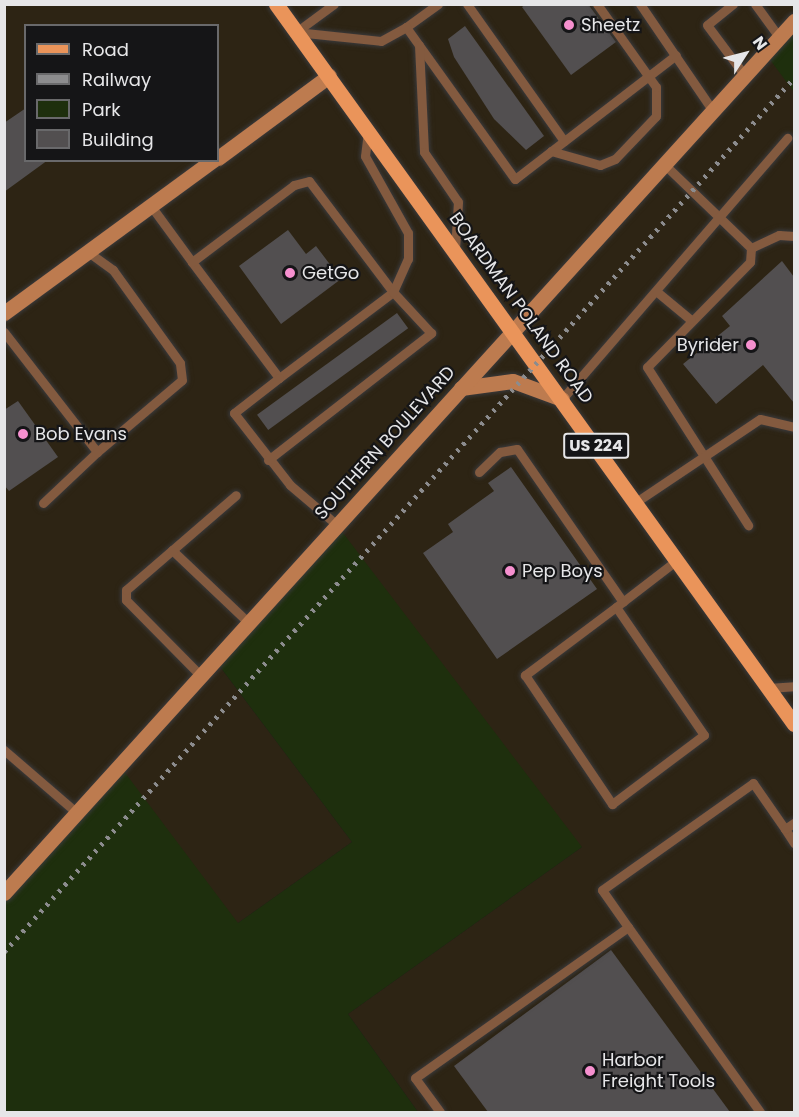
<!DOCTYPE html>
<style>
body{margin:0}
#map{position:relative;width:799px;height:1117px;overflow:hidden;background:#1e1e20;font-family:Poppins,sans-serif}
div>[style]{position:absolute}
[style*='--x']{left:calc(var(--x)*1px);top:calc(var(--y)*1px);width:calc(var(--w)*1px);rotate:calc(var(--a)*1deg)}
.commercial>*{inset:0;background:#2d2414}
.green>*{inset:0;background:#1e2f0d}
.building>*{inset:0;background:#524f50;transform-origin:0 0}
.roads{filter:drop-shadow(0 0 2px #3a3a3c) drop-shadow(0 0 2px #3a3a3c)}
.lane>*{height:9px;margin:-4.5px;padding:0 4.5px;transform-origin:4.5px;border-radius:4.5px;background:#835a3f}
.secondary>*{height:15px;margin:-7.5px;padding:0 7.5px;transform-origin:7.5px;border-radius:7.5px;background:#bd7b4f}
.primary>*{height:15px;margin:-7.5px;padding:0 7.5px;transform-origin:7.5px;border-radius:7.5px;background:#ea945a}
.rail>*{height:4.5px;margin-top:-2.25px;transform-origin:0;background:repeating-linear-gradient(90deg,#8c8c8e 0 3px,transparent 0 9px)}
.dots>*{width:16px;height:16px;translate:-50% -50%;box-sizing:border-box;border:3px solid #151517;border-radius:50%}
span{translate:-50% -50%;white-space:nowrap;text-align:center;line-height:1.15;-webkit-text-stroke:4.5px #151517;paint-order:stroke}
.shield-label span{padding:2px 4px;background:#151517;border:2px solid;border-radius:4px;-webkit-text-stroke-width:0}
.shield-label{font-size:16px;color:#e6e6e8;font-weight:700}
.poi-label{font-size:18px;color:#e6e6e8}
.left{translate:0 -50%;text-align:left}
.right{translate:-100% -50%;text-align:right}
.street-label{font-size:18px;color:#e6e6e8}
.frame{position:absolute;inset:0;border:6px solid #e6e6e8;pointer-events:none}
.legend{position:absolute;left:24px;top:24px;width:195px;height:138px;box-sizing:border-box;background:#151517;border:2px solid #69696b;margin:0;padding:8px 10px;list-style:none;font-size:18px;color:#e6e6e8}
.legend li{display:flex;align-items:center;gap:12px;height:30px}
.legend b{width:30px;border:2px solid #69696b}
.north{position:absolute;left:715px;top:24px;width:60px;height:60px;-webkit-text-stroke:4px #151517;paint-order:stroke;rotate:54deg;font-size:16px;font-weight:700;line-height:24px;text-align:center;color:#e6e6e8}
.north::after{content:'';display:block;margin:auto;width:21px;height:27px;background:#e6e6e8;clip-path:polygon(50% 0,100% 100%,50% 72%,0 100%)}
</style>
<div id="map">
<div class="commercial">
<i style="clip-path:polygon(evenodd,5px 5px,794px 5px,794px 1112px,418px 1112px,348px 1014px,582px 847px,215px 660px,352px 842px,238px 923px,5px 893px,5px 5px,26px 26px,218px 26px,218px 160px,26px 160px,26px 26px)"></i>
</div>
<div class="green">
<i style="clip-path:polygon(794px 21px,794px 92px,765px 53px)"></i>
<i style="clip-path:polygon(337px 525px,582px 847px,348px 1014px,418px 1112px,5px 1112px,5px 893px,120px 766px,238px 923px,352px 842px,215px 660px)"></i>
</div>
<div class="building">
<i style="clip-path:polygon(526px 4px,588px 4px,616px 42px,571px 75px,522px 7px)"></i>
<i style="clip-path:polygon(465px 26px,544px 136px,526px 150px,494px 119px,454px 57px,448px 39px)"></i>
<i style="clip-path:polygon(26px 108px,26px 160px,48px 160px,4px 192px,4px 123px)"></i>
<i style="clip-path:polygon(288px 230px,306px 254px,316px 246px,341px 279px,281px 324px,239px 266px)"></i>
<i style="clip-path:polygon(782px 261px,794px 277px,794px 403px,763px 365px,716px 404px,683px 364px,730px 326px,722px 316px)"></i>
<i style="left:397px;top:313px;width:19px;height:173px;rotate:54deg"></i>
<i style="clip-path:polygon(18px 401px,58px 457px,9px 491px,4px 485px,4px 410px)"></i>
<i style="clip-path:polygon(511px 467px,597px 589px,497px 659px,423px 553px,453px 532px,448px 524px,494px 491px,488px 483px)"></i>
<i style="clip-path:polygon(611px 950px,730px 1112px,488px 1112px,454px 1066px)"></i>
</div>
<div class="roads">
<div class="lane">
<i style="--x:438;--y:4;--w:39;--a:144"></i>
<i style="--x:406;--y:27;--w:187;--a:54.4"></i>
<i style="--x:515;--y:179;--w:203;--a:-37.6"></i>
<i style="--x:467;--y:4;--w:168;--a:54.7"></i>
<i style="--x:640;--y:4;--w:130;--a:55.7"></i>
<i style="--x:733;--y:4;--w:33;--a:141"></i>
<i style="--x:707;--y:25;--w:64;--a:53.3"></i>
<i style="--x:755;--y:4;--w:41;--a:54"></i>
<i style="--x:296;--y:32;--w:85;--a:6"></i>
<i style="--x:381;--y:41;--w:29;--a:-29"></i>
<i style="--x:296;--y:32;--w:47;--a:-36.4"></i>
<i style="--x:419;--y:45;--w:107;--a:87.3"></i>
<i style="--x:424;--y:152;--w:60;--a:55.8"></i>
<i style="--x:458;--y:202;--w:48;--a:93.6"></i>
<i style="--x:551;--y:151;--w:51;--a:15.9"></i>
<i style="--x:600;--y:165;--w:16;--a:-22"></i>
<i style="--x:615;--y:159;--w:59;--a:-46.4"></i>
<i style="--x:656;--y:116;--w:29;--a:-90"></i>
<i style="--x:656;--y:87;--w:102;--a:-125.4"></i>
<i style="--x:665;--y:165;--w:120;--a:44"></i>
<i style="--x:751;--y:248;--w:14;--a:94"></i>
<i style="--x:750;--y:262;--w:147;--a:134.4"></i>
<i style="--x:647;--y:367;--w:188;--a:57.4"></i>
<i style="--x:151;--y:206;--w:69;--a:53.8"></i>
<i style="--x:192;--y:262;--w:145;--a:53.1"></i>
<i style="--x:279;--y:378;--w:143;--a:-37"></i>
<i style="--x:393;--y:292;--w:139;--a:-127.1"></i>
<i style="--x:309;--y:181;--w:16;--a:165"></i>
<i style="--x:294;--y:185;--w:128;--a:143"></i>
<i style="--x:751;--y:248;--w:31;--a:-25"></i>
<i style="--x:779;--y:235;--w:15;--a:4"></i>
<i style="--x:656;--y:291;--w:45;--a:39.6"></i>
<i style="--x:4;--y:332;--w:152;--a:52.2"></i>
<i style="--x:97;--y:452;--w:111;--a:-40.3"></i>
<i style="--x:182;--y:380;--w:17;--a:-97"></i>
<i style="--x:180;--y:363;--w:115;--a:-125.8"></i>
<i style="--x:113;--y:270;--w:31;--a:-144"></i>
<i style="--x:279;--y:378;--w:57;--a:142.1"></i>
<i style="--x:234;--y:413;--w:91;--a:52.1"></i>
<i style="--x:290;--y:485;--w:62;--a:40.4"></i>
<i style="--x:562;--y:399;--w:345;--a:-49.2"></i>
<i style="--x:268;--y:460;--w:207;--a:-37.9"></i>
<i style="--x:431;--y:333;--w:56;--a:-132.8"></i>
<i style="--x:393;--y:292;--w:36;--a:-66"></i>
<i style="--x:408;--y:259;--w:26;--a:-90"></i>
<i style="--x:408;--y:233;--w:88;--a:-119.2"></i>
<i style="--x:365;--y:156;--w:25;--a:-83"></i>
<i style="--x:479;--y:472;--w:29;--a:-44"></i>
<i style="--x:500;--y:452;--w:17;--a:-10"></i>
<i style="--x:517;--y:449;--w:186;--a:55.3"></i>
<i style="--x:636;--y:502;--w:149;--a:-33.8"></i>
<i style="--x:760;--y:419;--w:35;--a:13"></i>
<i style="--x:43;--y:503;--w:74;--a:-43.4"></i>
<i style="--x:172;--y:550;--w:106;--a:43.5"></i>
<i style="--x:616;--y:607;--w:114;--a:143.2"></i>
<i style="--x:525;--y:675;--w:156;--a:56"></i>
<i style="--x:612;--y:804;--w:115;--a:-36.9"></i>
<i style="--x:704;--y:735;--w:155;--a:-124.5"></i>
<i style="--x:616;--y:607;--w:77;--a:-37.6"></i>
<i style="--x:201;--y:676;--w:107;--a:-134.6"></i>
<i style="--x:126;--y:600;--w:10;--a:-90"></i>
<i style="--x:126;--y:590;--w:145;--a:-40.8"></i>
<i style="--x:768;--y:688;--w:26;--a:-4"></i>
<i style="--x:4;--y:750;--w:96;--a:40.8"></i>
<i style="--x:785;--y:829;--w:17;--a:57"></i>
<i style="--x:628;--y:927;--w:227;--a:54.5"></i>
<i style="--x:440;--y:1112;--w:42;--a:-126.3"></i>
<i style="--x:415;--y:1078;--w:261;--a:-35.3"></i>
<i style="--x:628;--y:927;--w:45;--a:-125.1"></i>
<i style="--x:602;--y:890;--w:185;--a:-35.3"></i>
<i style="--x:753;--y:783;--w:56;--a:55.2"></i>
<i style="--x:785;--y:829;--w:11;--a:-34"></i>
</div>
<div class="secondary">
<i style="--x:218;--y:158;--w:138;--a:-36.5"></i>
<i style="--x:4;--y:313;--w:259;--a:-36.2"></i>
<i style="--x:461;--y:388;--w:52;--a:-7.7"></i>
<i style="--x:513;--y:381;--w:52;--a:20.2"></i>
<i style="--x:4;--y:893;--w:1177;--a:-47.82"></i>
</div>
<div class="primary">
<i style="--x:276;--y:4;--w:887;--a:54.27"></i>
</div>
</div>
<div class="rail">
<i style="--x:4;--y:952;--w:1178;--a:-47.89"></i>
</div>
<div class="dots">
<i style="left:569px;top:25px;background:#f690cf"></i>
<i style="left:290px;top:273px;background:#f690cf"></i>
<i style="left:751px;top:345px;background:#f690cf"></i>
<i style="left:23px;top:434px;background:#f690cf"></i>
<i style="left:510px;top:571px;background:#f690cf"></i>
<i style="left:590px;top:1071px;background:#f690cf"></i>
</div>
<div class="shield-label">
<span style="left:596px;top:446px">US 224</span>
</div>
<div class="poi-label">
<span class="left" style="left:581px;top:25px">Sheetz</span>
<span class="left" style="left:302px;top:273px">GetGo</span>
<span class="right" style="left:739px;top:345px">Byrider</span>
<span class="left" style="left:35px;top:434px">Bob Evans</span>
<span class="left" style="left:522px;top:571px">Pep Boys</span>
<span class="left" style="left:602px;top:1071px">Harbor<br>Freight Tools</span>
</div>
<div class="street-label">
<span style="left:521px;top:308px;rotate:54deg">BOARDMAN POLAND ROAD</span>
<span style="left:385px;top:443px;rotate:-48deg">SOUTHERN BOULEVARD</span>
</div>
<div class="frame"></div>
<ul class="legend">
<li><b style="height:8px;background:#ea945a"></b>Road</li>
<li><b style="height:8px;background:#8c8c8e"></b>Railway</li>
<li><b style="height:16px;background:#1e2f0d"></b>Park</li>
<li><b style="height:16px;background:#524f50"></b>Building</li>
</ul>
<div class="north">N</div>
</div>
